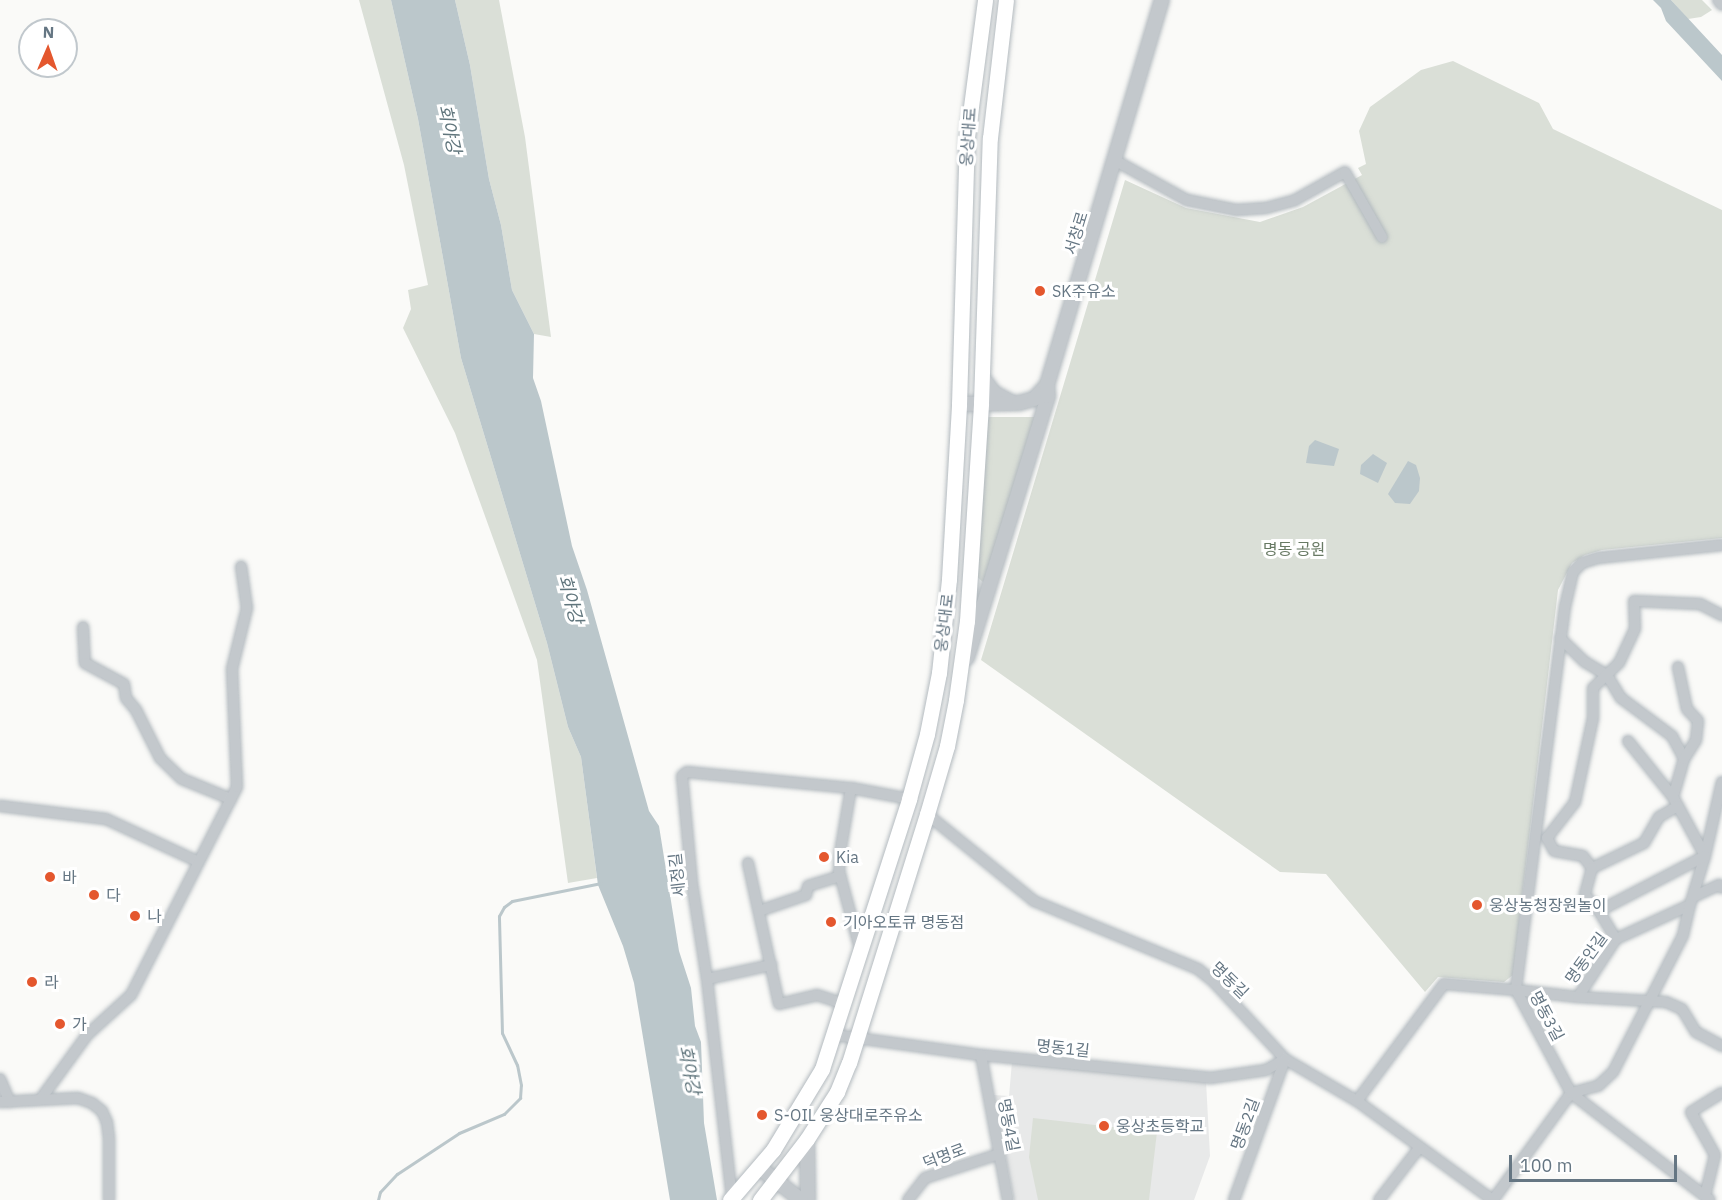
<!DOCTYPE html>
<meta charset="utf-8">
<style>
body{margin:0}
#map{position:relative;width:1722px;height:1200px;overflow:hidden;background:#fafaf8;font-family:"IBM Plex Sans","Noto Sans KR",sans-serif}
div>[style]{position:absolute}
[style*='--x']{left:calc(var(--x)*1px);top:calc(var(--y)*1px);width:calc(var(--w)*1px);rotate:calc(var(--a)*1deg)}
.built>*{inset:0;background:#e8e9e9}
.green>*{inset:0;background:#dadfd7}
.water>*{inset:0;background:#bbc7cb}
.stream>*{height:3px;margin:-1.5px;padding:0 1.5px;transform-origin:1.5px;border-radius:1.5px;background:#bbc7cb}
.roads{filter:drop-shadow(0 0 2px #b3babf) drop-shadow(0 0 2px #b3babf)}
.minor>*{height:10px;margin:-5px;padding:0 5px;transform-origin:5px;border-radius:5px;background:#c3c8cc}
.tertiary>*{height:14px;margin:-7px;padding:0 7px;transform-origin:7px;border-radius:7px;background:#c3c8cc}
.secondary>*{height:15px;margin:-7.5px;padding:0 7.5px;transform-origin:7.5px;border-radius:7.5px;background:#fff}
.dots>*{width:16px;height:16px;translate:-50% -50%;box-sizing:border-box;border:3px solid #fff;border-radius:50%}
span{translate:-50% -50%;white-space:nowrap;text-align:center;line-height:1.15;-webkit-text-stroke:6px #fff;paint-order:stroke}
.street-label{font-size:16px;color:#657683}
.poi-label{font-size:16px;color:#657683}
.left{translate:0 -50%;text-align:left}
.park-label{font-size:16px;color:#687a64}
.water-label{font-size:18px;color:#60757c;font-style:italic}
.north{position:absolute;left:18px;top:18px;width:60px;height:60px;box-sizing:border-box;background:#fff;border:2px solid #c1c8cd;border-radius:50%;rotate:2deg;font-size:16px;font-weight:700;line-height:24px;text-align:center;color:#657683}
.north::after{content:'';display:block;margin:auto;width:21px;height:27px;background:#e4572e;clip-path:polygon(50% 0,100% 100%,50% 72%,0 100%)}
.scale{position:absolute;left:1509px;top:1155px;width:168px;height:27px;box-sizing:border-box;border:3px solid #657683;border-top:0;padding-left:8px;font-size:18px;line-height:21px;white-space:nowrap;color:#657683;-webkit-text-stroke:4px #fff;paint-order:stroke}
</style>
<div id="map">
<div class="built">
<i style="clip-path:polygon(1012px 1062px,1206px 1081px,1210px 1156px,1194px 1200px,1014px 1200px,994px 1095px,1009px 1096px)"></i>
</div>
<div class="green">
<i style="clip-path:polygon(359px 0,391px 0,418px 119px,461px 358px,547px 643px,568px 727px,581px 757px,597px 878px,568px 883px,537px 660px,455px 433px,403px 328px,411px 309px,408px 290px,428px 285px,404px 165px)"></i>
<i style="clip-path:polygon(455px 0,499px 0,525px 137px,551px 337px,534px 334px,512px 290px,501px 225px,489px 179px,470px 65px)"></i>
<i style="clip-path:polygon(1671px 0,1702px 0,1712px 10px,1701px 17px,1688px 19px)"></i>
<i style="clip-path:polygon(1453px 61px,1539px 103px,1553px 129px,1722px 210px,1722px 538px,1602px 550px,1585px 555px,1572px 563px,1558px 590px,1513px 975px,1504px 982px,1438px 977px,1425px 992px,1326px 874px,1280px 872px,981px 660px,1125px 180px,1186px 208px,1260px 222px,1303px 207px,1362px 175px,1358px 168px,1366px 164px,1359px 131px,1370px 107px,1421px 70px)"></i>
<i style="clip-path:polygon(988px 417px,1036px 417px,987px 579px,983px 582px,977px 577px)"></i>
<i style="clip-path:polygon(1033px 1118px,1157px 1132px,1149px 1200px,1038px 1200px,1029px 1157px)"></i>
</div>
<div class="water">
<i style="clip-path:polygon(391px 0,455px 0,470px 65px,489px 179px,501px 225px,512px 290px,534px 334px,533px 378px,541px 401px,572px 546px,587px 590px,649px 811px,659px 826px,679px 951px,691px 988px,695px 1026px,701px 1042px,704px 1123px,717px 1200px,670px 1200px,634px 983px,623px 946px,598px 885px,581px 757px,568px 727px,547px 643px,461px 358px,418px 119px)"></i>
<i style="clip-path:polygon(1653px 0,1671px 0,1722px 55px,1722px 81px,1666px 21px,1661px 8px)"></i>
<i style="clip-path:polygon(1315px 440px,1339px 449px,1334px 466px,1306px 463px,1309px 446px)"></i>
<i style="clip-path:polygon(1373px 454px,1387px 463px,1378px 483px,1360px 474px,1361px 465px)"></i>
<i style="clip-path:polygon(1408px 461px,1416px 465px,1420px 478px,1419px 491px,1410px 504px,1395px 503px,1388px 494px)"></i>
</div>
<div class="stream">
<i style="--x:378;--y:1200;--w:8;--a:-76"></i>
<i style="--x:380;--y:1192;--w:25;--a:-47"></i>
<i style="--x:397;--y:1174;--w:74;--a:-33.5"></i>
<i style="--x:459;--y:1133;--w:49;--a:-22.9"></i>
<i style="--x:504;--y:1114;--w:23;--a:-45"></i>
<i style="--x:520;--y:1098;--w:13;--a:-86"></i>
<i style="--x:521;--y:1085;--w:20;--a:-101"></i>
<i style="--x:517;--y:1065;--w:35;--a:-115"></i>
<i style="--x:502;--y:1033;--w:117;--a:-91.5"></i>
<i style="--x:499;--y:916;--w:10;--a:-61"></i>
<i style="--x:504;--y:907;--w:10;--a:-37"></i>
<i style="--x:512;--y:901;--w:91;--a:-11.4"></i>
</div>
<div class="roads">
<div class="minor">
<i style="--x:1718;--y:0;--w:6;--a:51"></i>
<i style="--x:1116;--y:161;--w:81;--a:28.8"></i>
<i style="--x:1187;--y:200;--w:50;--a:11.5"></i>
<i style="--x:1236;--y:210;--w:30;--a:-4"></i>
<i style="--x:1266;--y:208;--w:30;--a:-15"></i>
<i style="--x:1295;--y:200;--w:57;--a:-29.2"></i>
<i style="--x:1345;--y:172;--w:75;--a:60.4"></i>
<i style="--x:1722;--y:545;--w:125;--a:174"></i>
<i style="--x:1598;--y:558;--w:17;--a:163"></i>
<i style="--x:1582;--y:563;--w:13;--a:135"></i>
<i style="--x:1573;--y:572;--w:35;--a:103"></i>
<i style="--x:1565;--y:606;--w:387;--a:97.3"></i>
<i style="--x:1516;--y:990;--w:62;--a:6.4"></i>
<i style="--x:1578;--y:997;--w:69;--a:-56.8"></i>
<i style="--x:1616;--y:939;--w:81;--a:-24.7"></i>
<i style="--x:1690;--y:905;--w:51;--a:-73"></i>
<i style="--x:1705;--y:856;--w:76;--a:-77.1"></i>
<i style="--x:83;--y:627;--w:36;--a:87"></i>
<i style="--x:85;--y:663;--w:44;--a:28.3"></i>
<i style="--x:124;--y:684;--w:14;--a:82"></i>
<i style="--x:126;--y:698;--w:16;--a:50"></i>
<i style="--x:136;--y:710;--w:54;--a:63.4"></i>
<i style="--x:160;--y:758;--w:30;--a:44"></i>
<i style="--x:182;--y:779;--w:53;--a:22.2"></i>
<i style="--x:1560;--y:638;--w:35;--a:44"></i>
<i style="--x:1585;--y:662;--w:26;--a:31"></i>
<i style="--x:1607;--y:675;--w:27;--a:59"></i>
<i style="--x:1621;--y:698;--w:64;--a:36.7"></i>
<i style="--x:1672;--y:736;--w:26;--a:62"></i>
<i style="--x:1684;--y:759;--w:40;--a:106"></i>
<i style="--x:1673;--y:797;--w:67;--a:61.5"></i>
<i style="--x:1705;--y:856;--w:119;--a:152.6"></i>
<i style="--x:1599;--y:911;--w:33;--a:59"></i>
<i style="--x:1678;--y:667;--w:43;--a:77.9"></i>
<i style="--x:1687;--y:709;--w:16;--a:47"></i>
<i style="--x:1698;--y:721;--w:19;--a:96"></i>
<i style="--x:1696;--y:740;--w:22;--a:122"></i>
<i style="--x:1628;--y:741;--w:72;--a:51.2"></i>
<i style="--x:851;--y:788;--w:66;--a:99.6"></i>
<i style="--x:840;--y:853;--w:18;--a:93"></i>
<i style="--x:839;--y:871;--w:81;--a:74.9"></i>
<i style="--x:0;--y:806;--w:107;--a:7"></i>
<i style="--x:106;--y:819;--w:100;--a:24.8"></i>
<i style="--x:1678;--y:806;--w:22;--a:150"></i>
<i style="--x:1659;--y:817;--w:30;--a:120"></i>
<i style="--x:1644;--y:843;--w:58;--a:154.3"></i>
<i style="--x:1592;--y:868;--w:15;--a:-127"></i>
<i style="--x:1583;--y:856;--w:29;--a:-170"></i>
<i style="--x:1554;--y:851;--w:15;--a:-118"></i>
<i style="--x:1547;--y:838;--w:46;--a:-52.1"></i>
<i style="--x:1575;--y:802;--w:86;--a:-77.9"></i>
<i style="--x:1593;--y:718;--w:30;--a:-90"></i>
<i style="--x:1593;--y:688;--w:36;--a:-44"></i>
<i style="--x:1619;--y:663;--w:38;--a:-65"></i>
<i style="--x:1635;--y:628;--w:27;--a:-92"></i>
<i style="--x:1634;--y:601;--w:66;--a:2.6"></i>
<i style="--x:1700;--y:604;--w:25;--a:27"></i>
<i style="--x:927;--y:814;--w:138;--a:39.1"></i>
<i style="--x:1034;--y:901;--w:178;--a:22.5"></i>
<i style="--x:1198;--y:969;--w:21;--a:39"></i>
<i style="--x:1214;--y:982;--w:105;--a:47.3"></i>
<i style="--x:1285;--y:1059;--w:83;--a:30.3"></i>
<i style="--x:1357;--y:1101;--w:168;--a:36.1"></i>
<i style="--x:748;--y:863;--w:144;--a:77.6"></i>
<i style="--x:779;--y:1004;--w:39;--a:-13"></i>
<i style="--x:817;--y:995;--w:28;--a:18"></i>
<i style="--x:1592;--y:868;--w:28;--a:105"></i>
<i style="--x:1585;--y:895;--w:21;--a:49"></i>
<i style="--x:1693;--y:897;--w:29;--a:-25"></i>
<i style="--x:1719;--y:885;--w:4;--a:45"></i>
<i style="--x:759;--y:911;--w:50;--a:-18.8"></i>
<i style="--x:806;--y:895;--w:9;--a:-77"></i>
<i style="--x:808;--y:886;--w:34;--a:-17"></i>
<i style="--x:707;--y:979;--w:66;--a:-12.3"></i>
<i style="--x:1578;--y:997;--w:88;--a:3.3"></i>
<i style="--x:1666;--y:1002;--w:17;--a:24"></i>
<i style="--x:1682;--y:1009;--w:27;--a:59"></i>
<i style="--x:1696;--y:1032;--w:30;--a:28"></i>
<i style="--x:835;--y:1035;--w:147;--a:7.8"></i>
<i style="--x:981;--y:1055;--w:230;--a:5.7"></i>
<i style="--x:1210;--y:1078;--w:57;--a:-8.1"></i>
<i style="--x:1266;--y:1070;--w:22;--a:-30"></i>
<i style="--x:981;--y:1055;--w:147;--a:79.5"></i>
<i style="--x:0;--y:1079;--w:25;--a:67"></i>
<i style="--x:40;--y:1100;--w:80;--a:-54.1"></i>
<i style="--x:87;--y:1035;--w:59;--a:-42.3"></i>
<i style="--x:131;--y:995;--w:233;--a:-63"></i>
<i style="--x:237;--y:787;--w:118;--a:-92.4"></i>
<i style="--x:232;--y:669;--w:63;--a:-76.2"></i>
<i style="--x:247;--y:608;--w:42;--a:-98.1"></i>
<i style="--x:1357;--y:1101;--w:146;--a:-53.4"></i>
<i style="--x:1444;--y:984;--w:72;--a:4.8"></i>
<i style="--x:1516;--y:990;--w:117;--a:61.9"></i>
<i style="--x:1571;--y:1093;--w:175;--a:37.6"></i>
<i style="--x:0;--y:1102;--w:78;--a:-2.9"></i>
<i style="--x:78;--y:1098;--w:15;--a:20"></i>
<i style="--x:92;--y:1103;--w:13;--a:39"></i>
<i style="--x:102;--y:1111;--w:12;--a:66"></i>
<i style="--x:107;--y:1122;--w:17;--a:83"></i>
<i style="--x:109;--y:1139;--w:61;--a:90"></i>
<i style="--x:1705;--y:1196;--w:42;--a:-76.3"></i>
<i style="--x:1715;--y:1155;--w:49;--a:-119.2"></i>
<i style="--x:1691;--y:1112;--w:36;--a:-32"></i>
<i style="--x:732;--y:1198;--w:220;--a:-96.5"></i>
<i style="--x:707;--y:979;--w:97;--a:-98.9"></i>
<i style="--x:692;--y:883;--w:107;--a:-95.3"></i>
<i style="--x:682;--y:776;--w:6;--a:-39"></i>
<i style="--x:687;--y:772;--w:165;--a:5.6"></i>
<i style="--x:851;--y:788;--w:59;--a:10.7"></i>
<i style="--x:908;--y:1200;--w:28;--a:-52"></i>
<i style="--x:925;--y:1178;--w:78;--a:-18"></i>
<i style="--x:1234;--y:1200;--w:150;--a:-70.1"></i>
<i style="--x:1379;--y:1200;--w:66;--a:-52.4"></i>
<i style="--x:1493;--y:1200;--w:132;--a:-53.9"></i>
<i style="--x:1571;--y:1093;--w:28;--a:-15"></i>
<i style="--x:1598;--y:1086;--w:21;--a:-43"></i>
<i style="--x:1613;--y:1072;--w:154;--a:-62.9"></i>
<i style="--x:1683;--y:935;--w:31;--a:-77"></i>
</div>
<div class="tertiary">
<i style="--x:982;--y:377;--w:20;--a:53"></i>
<i style="--x:994;--y:393;--w:19;--a:28"></i>
<i style="--x:959;--y:404;--w:60;--a:-1"></i>
<i style="--x:1019;--y:403;--w:16;--a:-15"></i>
<i style="--x:1034;--y:399;--w:19;--a:-47"></i>
<i style="--x:1047;--y:385;--w:402;--a:-73.4"></i>
<i style="--x:967;--y:658;--w:274;--a:-72.8"></i>
<i style="--x:1048;--y:396;--w:11;--a:-95"></i>
<i style="--x:807;--y:1139;--w:61;--a:89.1"></i>
<i style="--x:760;--y:1168;--w:52;--a:38"></i>
</div>
<div class="secondary">
<i style="--x:730;--y:1200;--w:66;--a:-49.3"></i>
<i style="--x:773;--y:1150;--w:95;--a:-58.8"></i>
<i style="--x:822;--y:1069;--w:284;--a:-72.1"></i>
<i style="--x:909;--y:799;--w:67;--a:-74.5"></i>
<i style="--x:927;--y:734;--w:62;--a:-78.9"></i>
<i style="--x:939;--y:673;--w:95;--a:-83.9"></i>
<i style="--x:949;--y:579;--w:175;--a:-86.7"></i>
<i style="--x:959;--y:404;--w:267;--a:-88.3"></i>
<i style="--x:967;--y:137;--w:138;--a:-82.5"></i>
<i style="--x:760;--y:1200;--w:77;--a:-52.4"></i>
<i style="--x:807;--y:1139;--w:56;--a:-57.4"></i>
<i style="--x:837;--y:1092;--w:31;--a:-68"></i>
<i style="--x:849;--y:1063;--w:261;--a:-72.6"></i>
<i style="--x:927;--y:814;--w:71;--a:-73.6"></i>
<i style="--x:947;--y:746;--w:47;--a:-78.9"></i>
<i style="--x:956;--y:700;--w:80;--a:-82.1"></i>
<i style="--x:967;--y:621;--w:218;--a:-86.3"></i>
<i style="--x:981;--y:403;--w:265;--a:-88.1"></i>
<i style="--x:990;--y:138;--w:139;--a:-83.4"></i>
</div>
</div>
<div class="dots">
<i style="left:1040px;top:291px;background:#e4572e"></i>
<i style="left:824px;top:857px;background:#e4572e"></i>
<i style="left:50px;top:877px;background:#e4572e"></i>
<i style="left:94px;top:895px;background:#e4572e"></i>
<i style="left:1477px;top:905px;background:#e4572e"></i>
<i style="left:135px;top:916px;background:#e4572e"></i>
<i style="left:831px;top:922px;background:#e4572e"></i>
<i style="left:32px;top:982px;background:#e4572e"></i>
<i style="left:60px;top:1024px;background:#e4572e"></i>
<i style="left:762px;top:1115px;background:#e4572e"></i>
<i style="left:1104px;top:1126px;background:#e4572e"></i>
</div>
<div class="street-label">
<span style="left:968px;top:137px;rotate:-86deg">웅상대로</span>
<span style="left:1076px;top:233px;rotate:-73deg">서창로</span>
<span style="left:944px;top:623px;rotate:-83deg">웅상대로</span>
<span style="left:677px;top:875px;rotate:-96deg">세정길</span>
<span style="left:1586px;top:958px;rotate:-54deg">명동안길</span>
<span style="left:1230px;top:980px;rotate:44deg">명동길</span>
<span style="left:1547px;top:1016px;rotate:62deg">명동3길</span>
<span style="left:1063px;top:1048px;rotate:6deg">명동1길</span>
<span style="left:1245px;top:1124px;rotate:-70deg">명동2길</span>
<span style="left:1009px;top:1125px;rotate:79deg">명동4길</span>
<span style="left:944px;top:1156px;rotate:-21deg">덕명로</span>
</div>
<div class="poi-label">
<span class="left" style="left:1052px;top:291px">SK주유소</span>
<span class="left" style="left:836px;top:857px">Kia</span>
<span class="left" style="left:62px;top:877px">바</span>
<span class="left" style="left:106px;top:895px">다</span>
<span class="left" style="left:1489px;top:905px">웅상농청장원놀이</span>
<span class="left" style="left:147px;top:916px">나</span>
<span class="left" style="left:843px;top:922px">기아오토큐 명동점</span>
<span class="left" style="left:44px;top:982px">라</span>
<span class="left" style="left:72px;top:1024px">가</span>
<span class="left" style="left:774px;top:1115px">S-OIL 웅상대로주유소</span>
<span class="left" style="left:1116px;top:1126px">웅상초등학교</span>
</div>
<div class="park-label">
<span style="left:1294px;top:549px">명동 공원</span>
</div>
<div class="water-label">
<span style="left:449px;top:129px;rotate:78deg">회야강</span>
<span style="left:570px;top:599px;rotate:75deg">회야강</span>
<span style="left:689px;top:1070px;rotate:79deg">회야강</span>
</div>
<div class="north">N</div>
<div class="scale">100 m</div>
</div>
